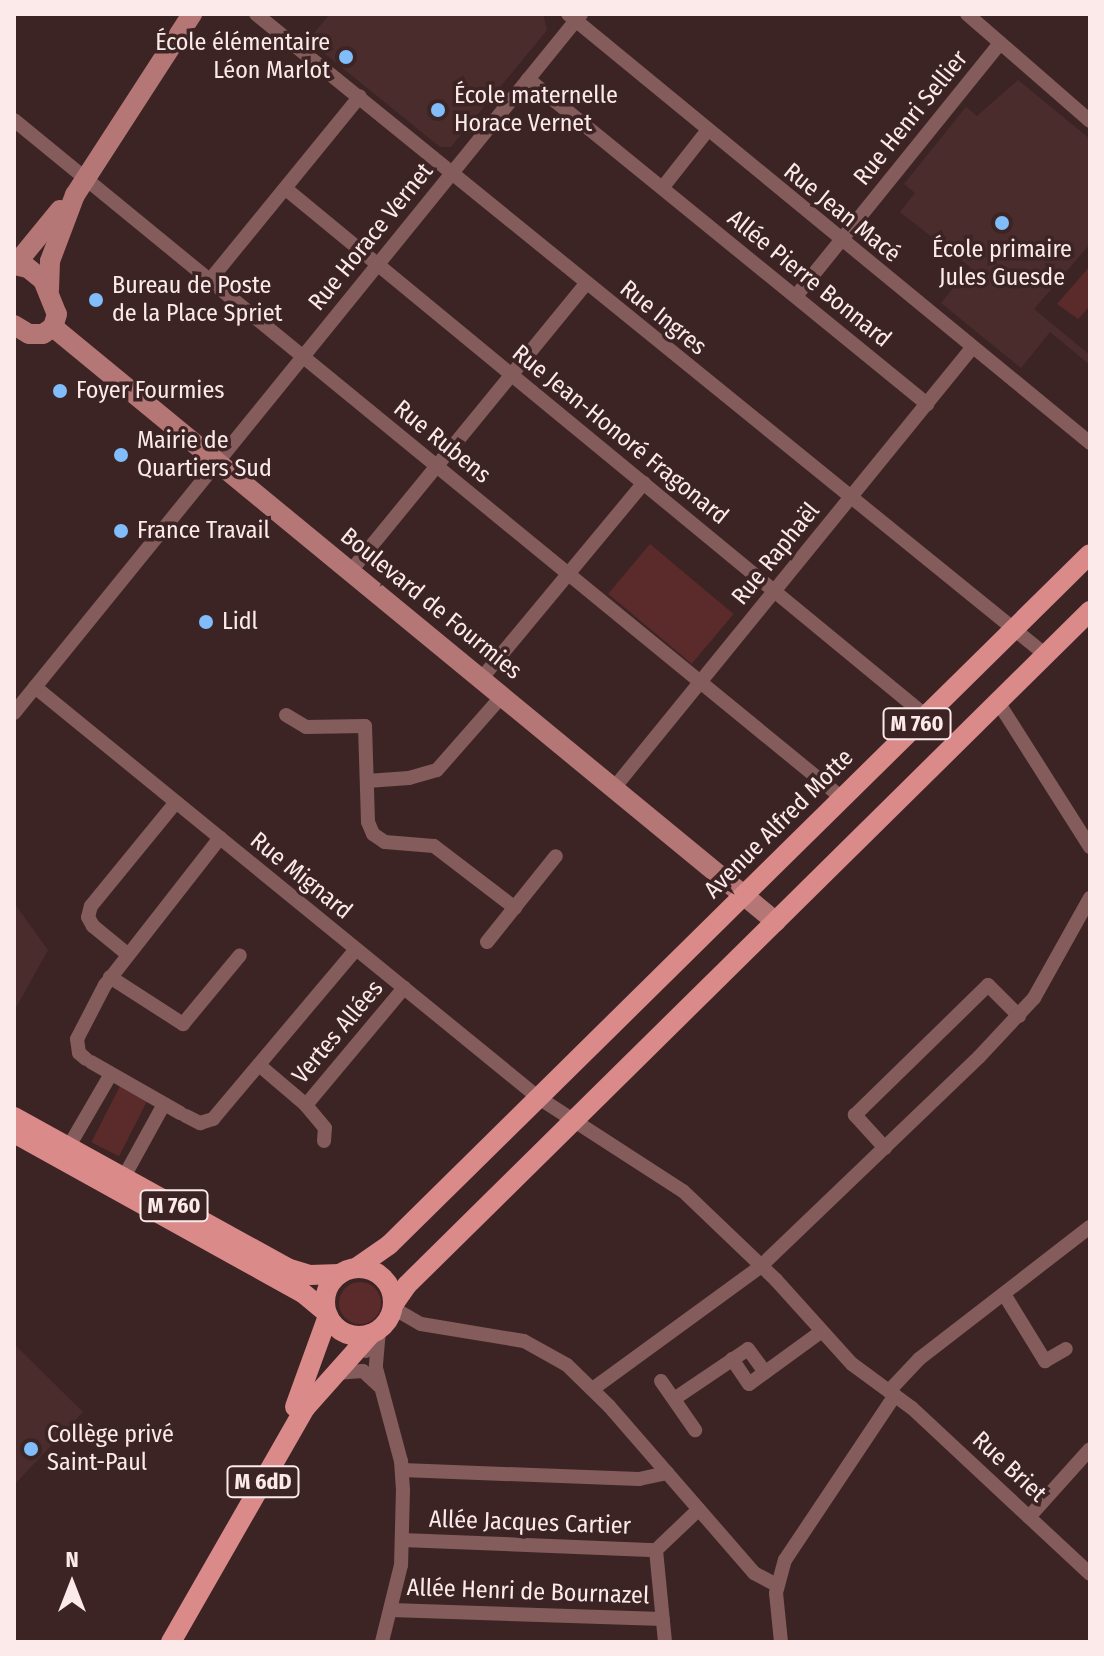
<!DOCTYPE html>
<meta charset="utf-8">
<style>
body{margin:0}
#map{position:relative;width:1104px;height:1656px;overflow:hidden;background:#3d2424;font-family:"Fira Sans Condensed",sans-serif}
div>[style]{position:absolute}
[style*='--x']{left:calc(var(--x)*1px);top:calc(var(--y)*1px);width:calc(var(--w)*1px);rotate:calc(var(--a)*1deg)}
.built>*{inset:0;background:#4b2c2c}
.green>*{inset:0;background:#5b2a2b;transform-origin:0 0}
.round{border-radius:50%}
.street>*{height:14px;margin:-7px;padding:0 7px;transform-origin:7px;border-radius:7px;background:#845c5c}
.secondary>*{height:20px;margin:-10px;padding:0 10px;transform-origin:10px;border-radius:10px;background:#b57676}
.primary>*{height:20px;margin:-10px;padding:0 10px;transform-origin:10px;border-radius:10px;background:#db8a8a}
.primary>.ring{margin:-10px;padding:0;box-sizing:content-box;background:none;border:20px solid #db8a8a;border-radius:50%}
.dots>*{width:22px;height:22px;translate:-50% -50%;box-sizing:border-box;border:4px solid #3d2424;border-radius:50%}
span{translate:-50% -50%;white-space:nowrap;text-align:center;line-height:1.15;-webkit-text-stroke:7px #3d2424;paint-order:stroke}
.shield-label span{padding:2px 6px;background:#3d2424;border:2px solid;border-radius:6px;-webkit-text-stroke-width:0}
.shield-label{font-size:22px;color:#fceaea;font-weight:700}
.poi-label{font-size:24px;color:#fceaea}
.right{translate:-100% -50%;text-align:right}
.left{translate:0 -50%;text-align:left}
.street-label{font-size:24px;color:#fceaea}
.frame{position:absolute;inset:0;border:16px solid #fceaea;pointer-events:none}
.north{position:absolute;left:32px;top:1544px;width:80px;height:80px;-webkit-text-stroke:6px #3d2424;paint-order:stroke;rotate:0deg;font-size:22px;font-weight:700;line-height:32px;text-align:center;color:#fceaea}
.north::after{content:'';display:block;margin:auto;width:28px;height:36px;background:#fceaea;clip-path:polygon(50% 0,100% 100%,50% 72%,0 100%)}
</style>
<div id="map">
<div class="built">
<i style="clip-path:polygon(330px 14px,543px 14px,547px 30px,451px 147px,440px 147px,308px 40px)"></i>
<i style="clip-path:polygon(1018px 80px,1090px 139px,1090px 244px,1034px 309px,1090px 355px,1090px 365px,1050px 332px,1021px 368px,941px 303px,970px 267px,900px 212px,915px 193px,904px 184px,966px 107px,977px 116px)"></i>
<i style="clip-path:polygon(14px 903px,48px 950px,14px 1011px)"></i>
<i style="clip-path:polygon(14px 1344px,83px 1412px,14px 1485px)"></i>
</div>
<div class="green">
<i style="clip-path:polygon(1090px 266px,1090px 306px,1078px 319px,1057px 304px)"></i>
<i style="left:650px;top:544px;width:109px;height:65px;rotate:40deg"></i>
<i style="left:120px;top:1086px;width:31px;height:63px;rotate:27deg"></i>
<i class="round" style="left:339px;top:1282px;width:42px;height:42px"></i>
</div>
<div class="street">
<i style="--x:256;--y:14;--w:1017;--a:39.06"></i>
<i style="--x:568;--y:14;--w:676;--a:39.41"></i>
<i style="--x:967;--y:14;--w:163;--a:41"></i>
<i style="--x:528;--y:79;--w:515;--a:39.16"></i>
<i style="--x:14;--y:120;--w:1070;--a:39.31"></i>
<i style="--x:663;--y:187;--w:71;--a:-51.8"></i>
<i style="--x:286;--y:189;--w:829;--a:39.47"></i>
<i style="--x:210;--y:280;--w:237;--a:-50.8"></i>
<i style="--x:796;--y:296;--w:325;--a:-51.1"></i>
<i style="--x:350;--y:572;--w:372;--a:-50.7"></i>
<i style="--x:481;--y:679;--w:255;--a:-50.3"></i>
<i style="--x:35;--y:687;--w:650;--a:39.2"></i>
<i style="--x:539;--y:1098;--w:171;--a:32.9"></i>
<i style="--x:683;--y:1191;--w:129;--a:43.7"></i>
<i style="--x:776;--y:1280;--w:113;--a:47.9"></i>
<i style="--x:852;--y:1364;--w:74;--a:36.3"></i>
<i style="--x:912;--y:1408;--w:243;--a:43"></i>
<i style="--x:998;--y:702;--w:172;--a:57.6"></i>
<i style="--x:14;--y:713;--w:900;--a:-50.95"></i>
<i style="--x:286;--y:715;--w:23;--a:31"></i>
<i style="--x:306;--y:727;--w:59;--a:-1"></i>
<i style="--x:365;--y:726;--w:96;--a:88.2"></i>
<i style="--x:368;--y:822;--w:13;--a:67"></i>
<i style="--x:373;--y:834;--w:14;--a:34"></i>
<i style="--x:385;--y:842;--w:49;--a:4.7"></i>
<i style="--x:434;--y:846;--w:102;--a:37.4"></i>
<i style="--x:367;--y:781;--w:42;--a:-4.1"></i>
<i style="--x:409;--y:778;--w:29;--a:-16"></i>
<i style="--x:437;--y:770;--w:98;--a:-48.7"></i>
<i style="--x:614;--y:788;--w:567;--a:-50.87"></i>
<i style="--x:487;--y:942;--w:110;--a:-51.3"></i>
<i style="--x:126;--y:953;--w:43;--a:-140.7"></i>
<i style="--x:93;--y:926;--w:10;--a:-119"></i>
<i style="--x:88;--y:917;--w:11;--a:-75"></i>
<i style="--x:91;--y:906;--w:134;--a:-50.7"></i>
<i style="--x:110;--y:977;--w:87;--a:32.8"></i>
<i style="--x:183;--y:1024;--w:89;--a:-50.4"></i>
<i style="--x:86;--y:1059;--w:9;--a:-139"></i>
<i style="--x:79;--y:1053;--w:14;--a:-98"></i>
<i style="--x:77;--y:1039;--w:61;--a:-62.6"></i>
<i style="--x:105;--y:985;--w:187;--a:-52"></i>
<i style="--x:91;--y:1062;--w:103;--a:29.8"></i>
<i style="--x:259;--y:1065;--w:62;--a:40.4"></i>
<i style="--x:186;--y:1116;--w:16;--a:27"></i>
<i style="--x:200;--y:1123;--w:14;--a:-17"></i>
<i style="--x:213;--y:1119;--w:222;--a:-49.9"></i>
<i style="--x:324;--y:1141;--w:13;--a:-86"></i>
<i style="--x:325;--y:1128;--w:30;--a:-130"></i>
<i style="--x:306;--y:1105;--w:153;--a:-50.1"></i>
<i style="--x:885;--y:1148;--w:45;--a:-132.3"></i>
<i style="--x:855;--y:1115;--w:186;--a:-44.3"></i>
<i style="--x:988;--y:985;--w:44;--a:45"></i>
<i style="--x:65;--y:1153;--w:91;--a:-59.8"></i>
<i style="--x:120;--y:1184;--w:91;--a:-61.2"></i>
<i style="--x:1004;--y:1294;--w:79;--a:58.5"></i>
<i style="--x:1045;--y:1361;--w:24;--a:-30"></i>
<i style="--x:393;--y:1308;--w:32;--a:30"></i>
<i style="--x:421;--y:1324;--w:104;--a:9.4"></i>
<i style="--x:524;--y:1341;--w:49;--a:29.2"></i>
<i style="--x:567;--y:1365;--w:59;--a:44.3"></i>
<i style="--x:609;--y:1406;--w:221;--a:49"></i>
<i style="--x:754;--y:1573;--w:26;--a:28"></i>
<i style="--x:379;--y:1330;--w:38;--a:95"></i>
<i style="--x:376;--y:1368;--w:96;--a:75"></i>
<i style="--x:401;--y:1461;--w:29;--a:86"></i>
<i style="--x:403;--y:1490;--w:75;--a:91.5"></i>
<i style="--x:401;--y:1565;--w:79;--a:103.9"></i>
<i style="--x:344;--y:1332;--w:29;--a:41"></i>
<i style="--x:732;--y:1359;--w:30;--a:56"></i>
<i style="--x:749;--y:1384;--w:90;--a:-36"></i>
<i style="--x:335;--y:1373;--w:28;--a:-4"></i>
<i style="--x:363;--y:1371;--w:22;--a:43"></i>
<i style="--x:661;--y:1381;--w:60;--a:55.2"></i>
<i style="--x:594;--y:1388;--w:207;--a:-36.1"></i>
<i style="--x:761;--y:1266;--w:302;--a:-43.8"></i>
<i style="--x:979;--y:1057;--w:81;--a:-47"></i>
<i style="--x:1034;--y:998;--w:115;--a:-60.8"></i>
<i style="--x:889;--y:1391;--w:44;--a:-46.8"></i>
<i style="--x:919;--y:1359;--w:216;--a:-37.7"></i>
<i style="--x:674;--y:1399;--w:89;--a:-34"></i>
<i style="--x:748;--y:1349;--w:29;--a:54"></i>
<i style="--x:402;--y:1470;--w:237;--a:2.2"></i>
<i style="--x:639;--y:1479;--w:29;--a:-12"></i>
<i style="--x:1029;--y:1517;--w:91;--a:-48.1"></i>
<i style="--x:402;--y:1540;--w:254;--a:2.3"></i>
<i style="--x:391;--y:1610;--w:272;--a:1.9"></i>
<i style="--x:665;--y:1642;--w:92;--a:-95.6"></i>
<i style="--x:656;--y:1550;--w:59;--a:-43.6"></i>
<i style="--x:781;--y:1642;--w:49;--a:-95.8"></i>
<i style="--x:776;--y:1593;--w:34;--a:-75"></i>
<i style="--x:785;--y:1560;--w:198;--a:-56.3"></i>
</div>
<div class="secondary">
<i style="--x:14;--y:265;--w:14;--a:12"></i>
<i style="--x:28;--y:268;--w:19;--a:39"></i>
<i style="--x:43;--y:280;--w:37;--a:68"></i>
<i style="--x:57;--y:314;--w:14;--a:107"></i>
<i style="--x:53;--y:327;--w:12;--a:145"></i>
<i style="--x:43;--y:334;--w:14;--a:180"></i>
<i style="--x:29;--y:334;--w:17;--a:-149"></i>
<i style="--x:15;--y:265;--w:71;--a:-50.7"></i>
<i style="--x:49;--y:290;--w:29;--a:-88"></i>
<i style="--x:50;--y:261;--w:71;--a:-69.3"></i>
<i style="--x:75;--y:195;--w:216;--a:-57.1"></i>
<i style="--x:53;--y:327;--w:936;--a:39.45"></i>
</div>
<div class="primary">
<i style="--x:14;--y:1117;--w:312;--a:28.9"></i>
<i style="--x:287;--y:1268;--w:24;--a:17"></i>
<i style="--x:310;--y:1275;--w:30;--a:-2"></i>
<i style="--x:14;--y:1133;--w:330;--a:29"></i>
<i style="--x:303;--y:1293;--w:31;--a:40"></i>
<i style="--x:356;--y:1268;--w:40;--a:-34.9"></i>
<i style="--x:389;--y:1245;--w:984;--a:-44.59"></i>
<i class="ring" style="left:325px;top:1268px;width:48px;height:48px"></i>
<i style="--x:393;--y:1305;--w:24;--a:-55"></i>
<i style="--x:407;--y:1285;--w:960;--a:-44.62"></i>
<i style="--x:295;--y:1407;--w:97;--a:-70.1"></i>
<i style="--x:171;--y:1642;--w:270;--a:-60.2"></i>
<i style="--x:305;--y:1408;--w:99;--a:-48.3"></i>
</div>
<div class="dots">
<i style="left:346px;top:57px;background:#80bdfa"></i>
<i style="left:438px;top:110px;background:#80bdfa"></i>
<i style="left:1002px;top:223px;background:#80bdfa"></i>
<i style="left:96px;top:300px;background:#80bdfa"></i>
<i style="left:60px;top:391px;background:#80bdfa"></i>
<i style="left:121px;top:455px;background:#80bdfa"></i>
<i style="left:121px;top:531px;background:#80bdfa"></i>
<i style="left:206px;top:622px;background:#80bdfa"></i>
<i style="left:31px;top:1449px;background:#80bdfa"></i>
</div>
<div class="shield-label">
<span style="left:917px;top:724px">M 760</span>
<span style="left:174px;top:1206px">M 760</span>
<span style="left:263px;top:1482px">M 6dD</span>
</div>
<div class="poi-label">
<span class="right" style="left:330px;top:57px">École élémentaire<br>Léon Marlot</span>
<span class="left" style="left:454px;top:110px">École maternelle<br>Horace Vernet</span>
<span style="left:1002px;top:264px">École primaire<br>Jules Guesde</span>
<span class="left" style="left:112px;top:300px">Bureau de Poste<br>de la Place Spriet</span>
<span class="left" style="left:76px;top:391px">Foyer Fourmies</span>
<span class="left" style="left:137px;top:455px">Mairie de<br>Quartiers Sud</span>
<span class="left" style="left:137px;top:531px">France Travail</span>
<span class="left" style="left:222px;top:622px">Lidl</span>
<span class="left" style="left:47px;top:1449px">Collège privé<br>Saint-Paul</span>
</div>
<div class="street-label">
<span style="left:911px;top:118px;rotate:-51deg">Rue Henri Sellier</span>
<span style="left:842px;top:213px;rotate:39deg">Rue Jean Macé</span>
<span style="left:371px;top:237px;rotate:-51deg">Rue Horace Vernet</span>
<span style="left:809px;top:279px;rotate:39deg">Allée Pierre Bonnard</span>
<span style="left:663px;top:318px;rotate:39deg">Rue Ingres</span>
<span style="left:620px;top:435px;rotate:39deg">Rue Jean-Honoré Fragonard</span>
<span style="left:442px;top:442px;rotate:39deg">Rue Rubens</span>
<span style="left:776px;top:554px;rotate:-51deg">Rue Raphaël</span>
<span style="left:431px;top:604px;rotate:39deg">Boulevard de Fourmies</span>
<span style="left:779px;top:824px;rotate:-45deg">Avenue Alfred Motte</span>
<span style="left:301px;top:876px;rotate:39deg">Rue Mignard</span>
<span style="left:338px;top:1032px;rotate:-50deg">Vertes Allées</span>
<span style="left:1009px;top:1467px;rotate:43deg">Rue Briet</span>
<span style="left:530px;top:1523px;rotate:2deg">Allée Jacques Cartier</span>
<span style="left:528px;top:1592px;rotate:2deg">Allée Henri de Bournazel</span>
</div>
<div class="frame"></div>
<div class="north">N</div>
</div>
